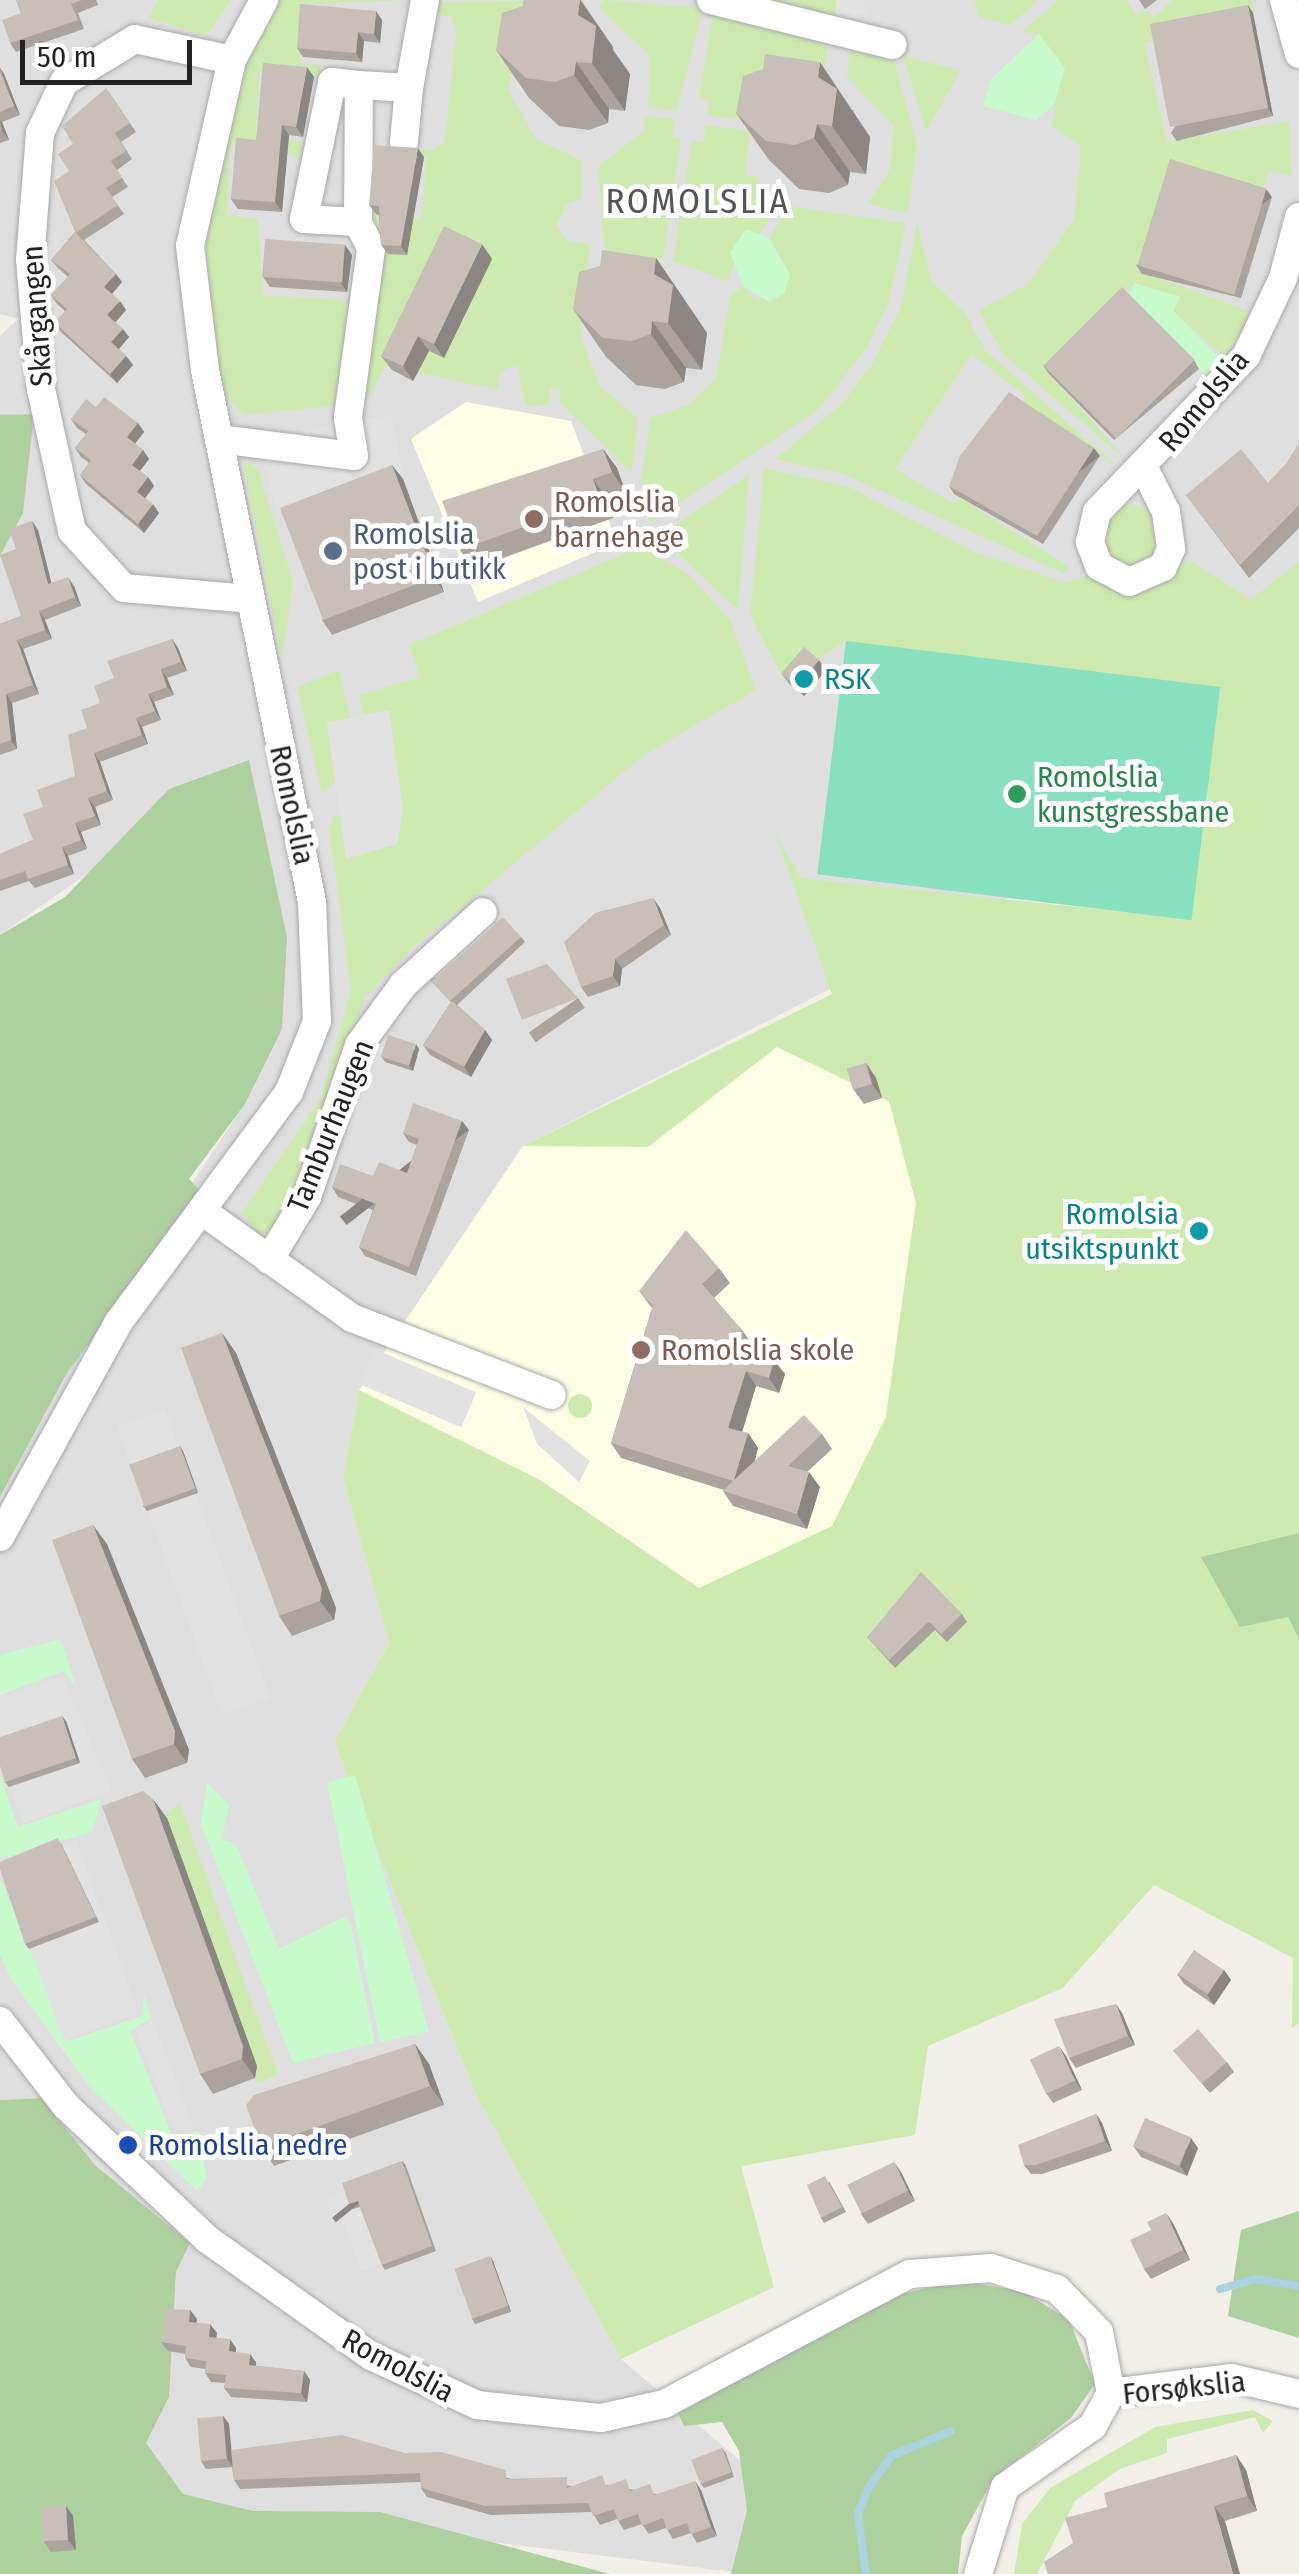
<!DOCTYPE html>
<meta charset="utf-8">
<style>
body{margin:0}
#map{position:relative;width:1299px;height:2574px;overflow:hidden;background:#f2efe9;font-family:"Fira Sans Condensed",sans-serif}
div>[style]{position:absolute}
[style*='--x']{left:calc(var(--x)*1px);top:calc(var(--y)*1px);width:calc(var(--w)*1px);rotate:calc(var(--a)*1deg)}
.residential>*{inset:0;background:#e0dfdf}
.education>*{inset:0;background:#ffffe5}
.grass>*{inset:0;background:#cdebb0}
.round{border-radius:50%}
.forest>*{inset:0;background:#add19e}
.park>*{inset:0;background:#c8facc}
.pitch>*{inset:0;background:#88e0be;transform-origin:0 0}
.parking>*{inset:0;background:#e2e2e2;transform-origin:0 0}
.stream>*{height:8px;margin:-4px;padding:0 4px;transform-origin:4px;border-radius:4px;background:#aad3df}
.roads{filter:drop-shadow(0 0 2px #a9a9a9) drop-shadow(0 0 2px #a9a9a9)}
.minor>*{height:28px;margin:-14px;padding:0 14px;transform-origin:14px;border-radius:14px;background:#fff}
.wall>*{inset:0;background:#aba49e;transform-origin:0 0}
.shaded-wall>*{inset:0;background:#8b8681;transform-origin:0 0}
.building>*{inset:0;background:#c7bfb8;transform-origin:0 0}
.dots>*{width:28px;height:28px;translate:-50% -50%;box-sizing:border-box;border:5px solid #fff;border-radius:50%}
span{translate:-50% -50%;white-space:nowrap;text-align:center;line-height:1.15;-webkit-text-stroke:10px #fff;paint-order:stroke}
.street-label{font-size:30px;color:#222}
.education-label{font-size:30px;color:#785e54}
.left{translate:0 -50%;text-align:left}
.service-label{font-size:30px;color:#4e5e75}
.culture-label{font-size:30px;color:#0d838f}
.right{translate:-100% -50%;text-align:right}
.leisure-label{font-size:30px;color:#27864d}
.transit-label{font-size:30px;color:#164399}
.quarter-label{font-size:35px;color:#555;letter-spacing:2.5px}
.scale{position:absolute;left:20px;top:40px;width:172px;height:45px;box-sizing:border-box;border:5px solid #222;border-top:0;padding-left:12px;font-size:30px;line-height:35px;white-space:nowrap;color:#222;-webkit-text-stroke:8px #fff;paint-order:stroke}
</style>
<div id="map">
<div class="residential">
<i style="clip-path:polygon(0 0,1299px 0,1299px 749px,523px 1146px,359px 1390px,343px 1478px,389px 1643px,334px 1742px,477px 2097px,621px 2359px,765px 2482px,735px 2572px,346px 2524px,173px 2514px,146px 2443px,169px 2397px,176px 2272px,190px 2243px,95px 2165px,42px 2098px,0 2100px,0 1497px,67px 1373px,245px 1103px,287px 937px,248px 760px,0 935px,0 556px,34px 414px,0 415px,0 336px,18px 319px,0 314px)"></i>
</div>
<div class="education">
<i style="clip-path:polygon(466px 402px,571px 421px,617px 543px,478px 602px,411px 439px)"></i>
<i style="clip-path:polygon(777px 1047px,889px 1101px,916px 1203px,886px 1417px,832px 1526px,699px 1588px,540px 1480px,359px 1390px,523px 1146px,648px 1147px)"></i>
</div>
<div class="grass">
<i style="clip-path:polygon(158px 0,231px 0,206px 36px,148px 18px)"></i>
<i style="clip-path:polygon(282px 0,417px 0,302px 4px,300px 62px,321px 66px,322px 77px,259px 72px,256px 135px,312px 144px,305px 163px,283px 149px,230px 145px,227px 215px,258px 219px,263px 295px,361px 301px,345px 405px,244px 415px,222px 392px,206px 314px,206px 219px,244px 60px)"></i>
<i style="clip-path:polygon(576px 0,513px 70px,508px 90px,536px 139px,581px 160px,582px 198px,566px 205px,556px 226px,567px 241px,590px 244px,581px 338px,600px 386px,638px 418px,632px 473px,559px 401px,560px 388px,550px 388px,549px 405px,526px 406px,517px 365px,499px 373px,499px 390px,385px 366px,366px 404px,354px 407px,365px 219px,375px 190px,374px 214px,421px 219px,427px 156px,378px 151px,376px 177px,365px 176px,365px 145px,432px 150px,445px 141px,456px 30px,451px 17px,436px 15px,439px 2px)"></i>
<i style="clip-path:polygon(603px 0,704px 8px,676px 111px,648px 107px,650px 56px,599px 7px)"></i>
<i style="clip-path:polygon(762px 0,836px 0,840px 16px,836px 21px)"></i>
<i style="clip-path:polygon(974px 0,1039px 0,1010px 25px,979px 17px)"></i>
<i style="clip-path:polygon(1059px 0,1127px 0,1136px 15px,1147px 9px,1154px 18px,1172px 0,1251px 0,1255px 12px,1145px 44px,1167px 142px,1289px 121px,1292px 175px,1269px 171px,1262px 192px,1168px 174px,1137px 270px,1254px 313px,1225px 358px,1173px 311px,1179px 297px,1134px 284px,1043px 365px,1126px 460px,1003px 354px,979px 310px,1029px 283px,1074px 219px,1081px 147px,1052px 125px,1060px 78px,1039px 34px,1021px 32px)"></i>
<i style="clip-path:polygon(713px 12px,827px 43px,826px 64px,756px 122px,707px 115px,709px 100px,699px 97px)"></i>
<i style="clip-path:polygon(850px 44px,891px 51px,917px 143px,908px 214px,868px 203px,891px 168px,893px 125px,847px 78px)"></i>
<i style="clip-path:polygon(903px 56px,961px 70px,926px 132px)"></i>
<i style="clip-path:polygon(645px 116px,675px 119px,672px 137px,681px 138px,665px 248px,663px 258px,620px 265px,605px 250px,598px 167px,644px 131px)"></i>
<i style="clip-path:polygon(706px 125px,750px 131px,745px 174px,759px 178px,761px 198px,781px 204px,759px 234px,746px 229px,728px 281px,673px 261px,691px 141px,703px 142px)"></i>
<i style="clip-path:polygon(788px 206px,906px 223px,889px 300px,868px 346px,819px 409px,650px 523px,641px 479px,651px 418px,690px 404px,716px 379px,729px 298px,743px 286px,758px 302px,785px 266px,769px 238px)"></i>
<i style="clip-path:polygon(917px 224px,932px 281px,965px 313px,985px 350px,1118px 467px,1020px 404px,1025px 396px,972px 354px,895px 469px,953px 503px,958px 497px,1070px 567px,1065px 574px,843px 474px,775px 459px,842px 404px,873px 363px,900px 309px)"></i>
<i style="clip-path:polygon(243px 461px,258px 468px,293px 582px,282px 662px)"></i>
<i style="clip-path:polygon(764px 468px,849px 487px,972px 551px,1066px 583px,1090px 574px,1137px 592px,1189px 560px,1251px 599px,1299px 562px,1299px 1533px,1202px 1557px,1288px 1617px,1299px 1639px,1299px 2023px,1292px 2028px,1293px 1958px,1154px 1885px,1063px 1988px,928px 2046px,915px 2135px,741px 2166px,774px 2287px,621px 2359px,477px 2097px,334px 1742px,389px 1643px,343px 1478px,359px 1390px,540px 1480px,699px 1588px,832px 1526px,886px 1417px,916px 1203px,889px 1101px,777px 1047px,648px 1147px,523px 1146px,832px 994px,774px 831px,801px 878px,1191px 919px,846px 641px,784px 680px,750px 615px)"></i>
<i style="clip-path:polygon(749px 475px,738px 610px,659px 536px)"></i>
<i class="round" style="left:1101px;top:505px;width:60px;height:60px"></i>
<i style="clip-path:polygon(641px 547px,688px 574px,730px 620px,756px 690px,644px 755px,408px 952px,365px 998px,303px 1181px,270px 1234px,258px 1233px,241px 1214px,321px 1098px,351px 990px,329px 828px,335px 815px,346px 817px,346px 858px,403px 810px,389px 710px,364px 716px,359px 695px,420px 677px,409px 645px)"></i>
<i style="clip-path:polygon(339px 670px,351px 718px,327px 723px,340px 777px,322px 795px,297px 687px)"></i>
<i class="round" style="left:568px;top:1394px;width:24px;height:24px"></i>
<i style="clip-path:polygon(180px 1803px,278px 2074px,257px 2083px,166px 1815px)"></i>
<i style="clip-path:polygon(1253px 2410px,1273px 2421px,1263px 2433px,1255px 2417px,1167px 2439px,1167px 2453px,1120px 2469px,1075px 2501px,1037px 2574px,1014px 2574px,1022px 2524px,1050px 2488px,1155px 2427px)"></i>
</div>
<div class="forest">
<i style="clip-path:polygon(34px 414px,23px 513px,0 556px,0 415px)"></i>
<i style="clip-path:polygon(249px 760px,287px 937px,282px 1029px,245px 1104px,189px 1179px,201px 1192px,67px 1373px,0 1497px,0 935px,65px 897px,169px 789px)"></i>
<i style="clip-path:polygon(1299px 1533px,1299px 1639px,1288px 1617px,1240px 1627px,1201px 1557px)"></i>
<i style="clip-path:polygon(42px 2098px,95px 2165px,190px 2243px,176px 2272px,169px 2397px,146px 2443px,183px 2494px,253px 2511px,380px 2512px,610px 2574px,0 2574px,0 2100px)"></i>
<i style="clip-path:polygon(1299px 2211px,1299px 2338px,1228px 2316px,1241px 2230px)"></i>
<i style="clip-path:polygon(960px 2281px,1023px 2291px,1069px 2320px,1095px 2384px,1071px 2418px,994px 2478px,962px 2536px,958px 2574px,731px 2574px,747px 2510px,739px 2451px,722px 2422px,684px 2426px,677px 2411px,895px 2295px)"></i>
</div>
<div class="park">
<i style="clip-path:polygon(1039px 34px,1065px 68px,1054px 105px,1036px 120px,983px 106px,991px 79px)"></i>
<i style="clip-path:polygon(746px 229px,769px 238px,790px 275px,784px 294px,769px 302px,743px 286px,730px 252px)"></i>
<i style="clip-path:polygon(1134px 283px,1180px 297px,1173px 311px,1223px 362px,1207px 377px,1129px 296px)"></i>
<i style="clip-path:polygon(61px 1639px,76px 1687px,64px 1671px,0 1695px,0 1655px)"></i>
<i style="clip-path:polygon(0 1774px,18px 1827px,102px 1799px,92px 1832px,0 1859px)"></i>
<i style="clip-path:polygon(355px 1775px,429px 2032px,380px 2042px,327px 1782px)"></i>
<i style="clip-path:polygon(207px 1783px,229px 1805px,222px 1839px,236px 1844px,279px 1949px,344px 1917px,351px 1925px,375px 2043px,293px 2063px,201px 1824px)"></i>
<i style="clip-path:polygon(0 1878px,68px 2041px,142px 2016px,144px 1995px,151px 2018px,130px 2031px,174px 2140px,198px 2131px,207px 2178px,197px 2191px,88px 2085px,11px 1979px,0 1954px)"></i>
</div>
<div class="pitch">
<i style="left:846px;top:641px;width:377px;height:235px;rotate:7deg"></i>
</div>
<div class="parking">
<i style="clip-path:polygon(836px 0,862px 0,867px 13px,836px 21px)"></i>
<i style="clip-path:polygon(391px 415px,403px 472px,277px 512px,257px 439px)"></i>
<i style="clip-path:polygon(389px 710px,403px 810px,397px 844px,346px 859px,327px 723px)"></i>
<i style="left:374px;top:1349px;width:111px;height:38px;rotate:23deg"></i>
<i style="clip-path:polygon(523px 1407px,590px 1461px,579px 1482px,537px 1444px)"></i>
<i style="left:165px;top:1409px;width:307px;height:51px;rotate:70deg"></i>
<i style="clip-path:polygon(62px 1676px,112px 1791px,23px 1823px,0 1758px,0 1698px)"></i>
<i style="left:76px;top:1840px;width:184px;height:80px;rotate:70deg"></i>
<i style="left:153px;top:2021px;width:115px;height:20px;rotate:69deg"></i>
<i style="clip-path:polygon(406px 2169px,434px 2245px,361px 2271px,341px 2214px,332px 2217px,325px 2198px)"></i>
</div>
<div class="stream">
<i style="--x:1220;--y:2289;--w:37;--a:-16"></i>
<i style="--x:1256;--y:2279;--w:44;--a:9.2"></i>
<i style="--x:866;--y:2574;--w:62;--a:-97.5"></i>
<i style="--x:858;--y:2513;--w:26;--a:-67"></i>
<i style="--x:868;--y:2489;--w:40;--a:-55.1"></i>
<i style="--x:891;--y:2456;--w:65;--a:-22.6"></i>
</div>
<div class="roads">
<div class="minor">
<i style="--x:711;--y:0;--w:187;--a:13.9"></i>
<i style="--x:1284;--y:0;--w:56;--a:74.5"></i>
<i style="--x:232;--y:60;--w:99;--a:-167.8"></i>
<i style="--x:135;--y:39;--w:83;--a:148.8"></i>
<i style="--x:64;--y:82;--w:56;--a:115.2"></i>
<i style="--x:40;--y:133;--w:126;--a:94.5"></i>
<i style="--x:30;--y:259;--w:130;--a:85.2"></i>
<i style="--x:41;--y:389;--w:145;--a:77.7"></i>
<i style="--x:72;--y:531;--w:77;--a:47.6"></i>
<i style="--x:124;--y:588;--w:125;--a:5"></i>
<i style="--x:404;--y:142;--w:54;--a:-84.7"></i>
<i style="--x:358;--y:222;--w:54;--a:-176.8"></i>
<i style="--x:304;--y:219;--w:140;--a:-78.4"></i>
<i style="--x:332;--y:82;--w:27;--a:6"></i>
<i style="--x:219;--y:439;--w:136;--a:7.2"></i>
<i style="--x:354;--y:456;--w:39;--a:-99"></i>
<i style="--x:348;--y:417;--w:171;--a:-82.2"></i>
<i style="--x:371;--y:248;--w:29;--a:-117"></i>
<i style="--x:358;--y:222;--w:137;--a:-89.6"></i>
<i style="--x:359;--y:85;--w:50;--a:3.4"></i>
<i style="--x:409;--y:88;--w:89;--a:-79.7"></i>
<i style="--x:1145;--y:470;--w:47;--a:63.4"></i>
<i style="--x:1166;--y:512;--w:37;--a:82"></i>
<i style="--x:1171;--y:549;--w:20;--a:114"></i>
<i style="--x:1163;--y:567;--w:37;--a:156"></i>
<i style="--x:1129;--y:582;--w:34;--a:-152"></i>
<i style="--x:1099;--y:566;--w:26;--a:-111"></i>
<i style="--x:1090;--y:542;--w:31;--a:-77"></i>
<i style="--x:1097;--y:512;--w:216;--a:-46.3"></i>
<i style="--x:1246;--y:356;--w:86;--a:-64.6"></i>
<i style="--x:1283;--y:278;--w:63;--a:-75.3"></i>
<i style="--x:202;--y:1211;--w:184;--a:35.5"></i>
<i style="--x:352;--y:1318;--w:214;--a:21.1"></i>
<i style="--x:269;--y:1260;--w:74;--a:-58.9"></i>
<i style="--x:307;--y:1197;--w:161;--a:-71.1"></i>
<i style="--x:359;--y:1045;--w:74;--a:-53.7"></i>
<i style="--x:403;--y:985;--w:108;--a:-42.4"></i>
<i style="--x:0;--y:1537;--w:244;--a:-61.1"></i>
<i style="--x:118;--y:1323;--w:287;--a:-53.5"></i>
<i style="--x:289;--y:1092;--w:76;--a:-68.5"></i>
<i style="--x:317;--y:1021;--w:119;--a:-92.4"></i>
<i style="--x:312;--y:902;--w:543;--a:-101.37"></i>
<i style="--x:205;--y:370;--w:125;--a:-96.9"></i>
<i style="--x:190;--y:246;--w:191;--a:-77.3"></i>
<i style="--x:232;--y:60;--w:68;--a:-61.9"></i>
<i style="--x:0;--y:2021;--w:108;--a:52.2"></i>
<i style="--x:66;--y:2106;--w:194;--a:43.3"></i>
<i style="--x:207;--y:2239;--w:201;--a:35.5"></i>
<i style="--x:371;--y:2356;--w:117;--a:24.8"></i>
<i style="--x:477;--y:2405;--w:125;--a:6"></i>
<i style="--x:601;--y:2418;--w:65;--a:-12.5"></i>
<i style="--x:664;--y:2404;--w:278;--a:-27.9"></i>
<i style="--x:910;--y:2274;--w:81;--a:-4.2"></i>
<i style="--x:991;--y:2268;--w:69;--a:17.7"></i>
<i style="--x:1057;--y:2289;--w:60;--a:45.7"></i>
<i style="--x:1099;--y:2332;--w:62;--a:78.9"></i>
<i style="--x:1111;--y:2393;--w:38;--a:119"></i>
<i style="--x:1093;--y:2426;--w:107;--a:145.3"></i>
<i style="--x:1005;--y:2487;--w:91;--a:107.2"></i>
<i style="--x:1111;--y:2393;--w:122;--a:-7.1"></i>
<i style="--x:1232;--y:2378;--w:69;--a:13.4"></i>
</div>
</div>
<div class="wall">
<i style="clip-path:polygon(16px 0,96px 0,98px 5px,78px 13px,84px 29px,16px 52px,10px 43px,21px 13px)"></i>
<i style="clip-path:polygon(524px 0,581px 0,613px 47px,613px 50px,630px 74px,625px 111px,609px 109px,608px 123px,589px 130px,559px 126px,529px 98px,496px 50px,523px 6px)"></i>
<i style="clip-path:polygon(1139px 0,1157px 0,1145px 9px)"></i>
<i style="clip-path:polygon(1248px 5px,1253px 13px,1273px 116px,1177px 141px,1171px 133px)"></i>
<i style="clip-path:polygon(382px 20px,380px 43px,364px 41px,362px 62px,303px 57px,297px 48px)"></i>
<i style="clip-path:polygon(0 68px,4px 74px,20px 115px,2px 122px,9px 140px,0 143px)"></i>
<i style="clip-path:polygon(314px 77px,303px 137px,289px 135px,282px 212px,238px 209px,231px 199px,256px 140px)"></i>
<i style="clip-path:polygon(106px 88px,136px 132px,121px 142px,132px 159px,117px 170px,128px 187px,112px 197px,124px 214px,84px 240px,116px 274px,122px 282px,112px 294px,126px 310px,115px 322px,129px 337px,119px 349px,126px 356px,133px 365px,117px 383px,61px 332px,55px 323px,65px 311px,57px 304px,51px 295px,68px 277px,58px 268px,51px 260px,75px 232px,69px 171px,73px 144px)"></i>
<i style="clip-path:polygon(854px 110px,853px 112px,870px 137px,866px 174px,850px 172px,848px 185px,829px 193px,799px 189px,769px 160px,736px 113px)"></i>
<i style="clip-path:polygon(424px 157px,407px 255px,388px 254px,381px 245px,379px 215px,376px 214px,369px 205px)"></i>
<i style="clip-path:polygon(1272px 197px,1241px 298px,1142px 274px,1136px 265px)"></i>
<i style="clip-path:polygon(345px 245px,352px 255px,347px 292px,270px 287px,263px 277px)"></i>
<i style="clip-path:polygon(656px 258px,707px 333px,702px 370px,686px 368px,684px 382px,665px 389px,636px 385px,606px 357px,573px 309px)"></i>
<i style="clip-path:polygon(492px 259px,444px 358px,429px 351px,413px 381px,392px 370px,381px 356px)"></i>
<i style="clip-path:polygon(1194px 360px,1199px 369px,1114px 440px,1049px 374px,1043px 365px)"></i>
<i style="clip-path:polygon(96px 407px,138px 423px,144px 432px,135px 444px,143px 450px,149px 459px,140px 471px,148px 477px,154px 486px,145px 498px,159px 513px,144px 533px,86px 484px,80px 475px,89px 463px,81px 457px,75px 448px,86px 434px,77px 428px,71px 419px)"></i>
<i style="clip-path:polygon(1299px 444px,1299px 528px,1249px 578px,1186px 495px,1268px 483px,1286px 464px)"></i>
<i style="clip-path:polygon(603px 449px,617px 468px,625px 491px,606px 498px,613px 518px,473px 569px,460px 550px)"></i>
<i style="clip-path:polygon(1100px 456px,1043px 544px,954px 494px,949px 486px)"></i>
<i style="clip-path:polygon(392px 465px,403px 479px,444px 592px,332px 635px,322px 620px)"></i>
<i style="clip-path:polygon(32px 521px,38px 530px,51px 583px,74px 586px,81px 606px,45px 620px,52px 639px,23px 649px,39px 694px,12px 703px,17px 749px,0 755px,0 624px,21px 616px,16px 549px)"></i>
<i style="clip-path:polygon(172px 639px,178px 648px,187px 671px,167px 678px,174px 695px,154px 702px,161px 720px,142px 727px,148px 744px,100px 762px,113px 800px,95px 807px,101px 825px,81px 832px,87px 849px,68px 856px,74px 874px,35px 888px,29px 881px,0 891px,0 854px,33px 840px,43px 807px,75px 776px,87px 728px,114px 678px)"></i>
<i style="clip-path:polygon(826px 670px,804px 696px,789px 684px,782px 674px)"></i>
<i style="clip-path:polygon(660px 908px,671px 935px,622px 969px,620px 986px,588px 997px,581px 987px)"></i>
<i style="clip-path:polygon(521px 937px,525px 942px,457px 1005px,485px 1030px,492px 1040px,471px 1077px,430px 1055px,423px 1045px,451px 1002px,430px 980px)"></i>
<i style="left:578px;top:998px;width:12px;height:60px;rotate:55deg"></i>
<i style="clip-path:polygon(419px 1049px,413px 1071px,385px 1062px,382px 1057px)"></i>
<i style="clip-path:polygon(866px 1063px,876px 1078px,882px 1098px,864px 1104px,853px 1089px)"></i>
<i style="clip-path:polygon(462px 1121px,469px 1130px,416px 1276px,365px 1256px,359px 1247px,373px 1210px,338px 1197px,332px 1187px,373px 1176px,407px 1173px,417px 1145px,409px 1142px,403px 1133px)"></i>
<i style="clip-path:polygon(719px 1268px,730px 1283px,714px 1298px,742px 1330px,753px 1345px,750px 1348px,785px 1374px,779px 1393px,756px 1386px,742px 1432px,748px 1433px,758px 1448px,755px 1461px,822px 1434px,832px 1449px,807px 1472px,820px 1487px,807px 1529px,733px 1506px,723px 1491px,724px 1490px,621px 1458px,611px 1443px,652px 1308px,639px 1291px)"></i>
<i style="clip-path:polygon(222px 1333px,236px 1353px,336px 1608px,334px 1620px,292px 1636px,279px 1616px)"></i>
<i style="clip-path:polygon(180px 1446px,183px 1451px,198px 1493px,147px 1511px,143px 1506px)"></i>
<i style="clip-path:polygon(107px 1544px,189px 1750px,187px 1763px,145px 1778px,132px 1759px)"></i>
<i style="clip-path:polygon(962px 1614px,967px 1622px,947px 1642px,935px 1630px,895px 1668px,867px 1637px)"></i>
<i style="clip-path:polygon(66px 1721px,80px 1763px,9px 1787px,5px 1782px)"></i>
<i style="clip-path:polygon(167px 1818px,257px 2066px,255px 2078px,213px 2094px,200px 2074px)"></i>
<i style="clip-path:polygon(61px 1843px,99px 1922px,29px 1949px,25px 1944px)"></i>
<i style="clip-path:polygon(1224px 1970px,1231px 1980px,1214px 2005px,1184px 1984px,1177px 1974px)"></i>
<i style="clip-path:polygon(1122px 2013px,1135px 2045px,1076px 2068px,1069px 2058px)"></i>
<i style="clip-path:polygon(415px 2044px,429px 2064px,444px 2105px,274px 2166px,261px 2147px)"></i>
<i style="clip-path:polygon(1173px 2050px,1227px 2062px,1234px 2072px,1210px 2093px)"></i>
<i style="clip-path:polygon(1066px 2056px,1082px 2090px,1053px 2103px,1046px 2093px)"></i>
<i style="clip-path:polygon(1096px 2114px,1102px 2123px,1112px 2151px,1042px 2174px,1031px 2174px,1024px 2165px)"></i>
<i style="clip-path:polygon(1134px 2147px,1198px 2148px,1187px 2176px,1141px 2157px)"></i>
<i style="clip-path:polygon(402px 2161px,406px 2166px,436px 2251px,385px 2270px,382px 2265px,360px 2207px,353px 2209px,349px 2204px)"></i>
<i style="clip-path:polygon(901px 2172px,915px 2201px,868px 2224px,861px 2214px)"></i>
<i style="clip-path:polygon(829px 2181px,846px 2212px,824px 2223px,821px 2218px)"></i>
<i style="clip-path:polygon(1173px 2223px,1190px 2260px,1151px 2279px,1144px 2269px,1151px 2230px)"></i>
<i style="clip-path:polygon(493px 2261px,511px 2312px,475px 2324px,472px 2319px)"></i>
<i style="clip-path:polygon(190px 2310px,197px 2319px,196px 2323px,217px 2333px,216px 2337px,236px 2348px,236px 2352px,256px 2362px,256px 2366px,304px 2371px,310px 2380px,307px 2402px,231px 2397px,224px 2388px,225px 2383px,211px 2382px,205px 2373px,205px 2369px,191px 2367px,185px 2358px,185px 2354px,168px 2351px,161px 2342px)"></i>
<i style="clip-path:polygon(223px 2416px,229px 2424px,231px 2450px,405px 2453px,512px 2479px,573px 2486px,608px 2485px,657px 2494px,701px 2490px,717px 2536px,697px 2543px,691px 2533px,673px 2539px,666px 2528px,649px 2534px,642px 2524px,624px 2530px,617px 2519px,600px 2525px,592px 2512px,491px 2515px,427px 2497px,421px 2488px,421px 2482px,240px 2489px,234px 2480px,232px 2467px,206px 2469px,201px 2461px)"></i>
<i style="clip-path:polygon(722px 2448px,726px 2453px,734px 2477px,704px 2488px,700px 2483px)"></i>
<i style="clip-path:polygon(1236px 2455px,1246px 2470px,1257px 2511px,1225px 2521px,1073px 2543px,1107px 2507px)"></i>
<i style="clip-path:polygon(66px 2506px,73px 2516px,76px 2550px,51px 2552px,44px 2542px)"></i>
</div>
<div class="shaded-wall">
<i style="clip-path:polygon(580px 0,613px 47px,613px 50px,630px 74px,625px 111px,592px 63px,578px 15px)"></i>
<i style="clip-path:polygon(1248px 5px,1253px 13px,1273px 116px,1268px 108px)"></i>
<i style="clip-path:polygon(376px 11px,382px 20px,380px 43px,374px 34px)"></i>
<i style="clip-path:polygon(358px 32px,364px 41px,362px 62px,356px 53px)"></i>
<i style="clip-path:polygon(576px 62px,609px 109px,608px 123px,574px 75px)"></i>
<i style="clip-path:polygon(820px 62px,870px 137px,866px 174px,832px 126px,818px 77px)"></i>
<i style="clip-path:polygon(307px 67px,314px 77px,303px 137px,296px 127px)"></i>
<i style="clip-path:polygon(0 68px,4px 74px,20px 115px,14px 106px)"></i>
<i style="clip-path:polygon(0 120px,2px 122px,9px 140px,2px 131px)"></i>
<i style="clip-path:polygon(817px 124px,850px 172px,848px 185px,814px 138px)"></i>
<i style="clip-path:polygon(282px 125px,289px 135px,282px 212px,275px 202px)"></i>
<i style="clip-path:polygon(418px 148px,424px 157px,407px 255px,401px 246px)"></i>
<i style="left:1266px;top:189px;width:10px;height:106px;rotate:53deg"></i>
<i style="clip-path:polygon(482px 244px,492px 259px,444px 358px,434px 344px)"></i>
<i style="clip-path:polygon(345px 245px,352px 255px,347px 292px,340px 282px)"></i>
<i style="clip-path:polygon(656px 258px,707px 333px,702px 370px,668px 323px,654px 274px)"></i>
<i style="clip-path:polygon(116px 274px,122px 282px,110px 296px,104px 287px)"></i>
<i style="clip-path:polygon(120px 301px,126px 310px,114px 324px,107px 315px)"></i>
<i style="clip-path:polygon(652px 321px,686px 368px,684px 382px,651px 334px)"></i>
<i style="clip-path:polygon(123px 329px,129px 337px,117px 351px,111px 342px)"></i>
<i style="clip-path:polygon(418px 336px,429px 351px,413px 381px,403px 366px)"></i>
<i style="clip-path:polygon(126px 356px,133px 365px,117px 383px,110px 374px)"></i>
<i style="clip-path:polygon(138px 423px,144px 432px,133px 446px,127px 437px)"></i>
<i style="left:1094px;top:448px;width:10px;height:105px;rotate:53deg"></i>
<i style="clip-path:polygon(603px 449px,617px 468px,625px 491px,612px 472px)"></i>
<i style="clip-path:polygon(143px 450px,149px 459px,138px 473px,132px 465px)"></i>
<i style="clip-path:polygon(392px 465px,403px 479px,444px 592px,434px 577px)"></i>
<i style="clip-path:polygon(148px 477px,154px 486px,143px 501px,137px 492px)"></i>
<i style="clip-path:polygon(593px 479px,606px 498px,613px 518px,600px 499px)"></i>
<i style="clip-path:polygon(153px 504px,159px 513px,144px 533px,138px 524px)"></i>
<i style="clip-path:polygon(32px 521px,38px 530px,54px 593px,48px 584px)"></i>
<i style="clip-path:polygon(68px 577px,74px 586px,81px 606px,75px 597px)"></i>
<i style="clip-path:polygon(39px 611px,45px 620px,52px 639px,45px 630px)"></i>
<i style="clip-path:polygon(172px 639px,178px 648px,187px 671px,181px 662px)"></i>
<i style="clip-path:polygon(17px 640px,23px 649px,39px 694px,33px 685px)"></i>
<i style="clip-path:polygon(819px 660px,826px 670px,804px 696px,797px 686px)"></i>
<i style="clip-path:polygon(161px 669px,167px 678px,174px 695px,167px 687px)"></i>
<i style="clip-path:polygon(6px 694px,12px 703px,17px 749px,11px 740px)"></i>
<i style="clip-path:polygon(148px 694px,154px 702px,161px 720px,155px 711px)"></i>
<i style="clip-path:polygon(136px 718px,142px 727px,148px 744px,142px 735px)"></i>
<i style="clip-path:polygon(94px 753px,100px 762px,113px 800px,107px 791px)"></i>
<i style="clip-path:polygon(88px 798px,95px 807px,101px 825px,95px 816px)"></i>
<i style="clip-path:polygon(75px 823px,81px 832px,87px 849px,81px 840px)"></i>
<i style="clip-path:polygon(62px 847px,68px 856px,74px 874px,68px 865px)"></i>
<i style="clip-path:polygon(653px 898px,660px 908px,671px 935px,664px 925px)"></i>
<i style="clip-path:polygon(615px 959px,622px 969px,620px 986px,613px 976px)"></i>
<i style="clip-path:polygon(485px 1030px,492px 1040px,471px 1077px,464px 1067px)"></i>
<i style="clip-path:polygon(416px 1044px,419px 1049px,413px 1071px,409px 1066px)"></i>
<i style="clip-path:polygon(866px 1063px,876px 1078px,882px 1098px,872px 1084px)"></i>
<i style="left:462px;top:1121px;width:11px;height:155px;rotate:52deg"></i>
<i style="clip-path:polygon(222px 1333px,236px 1353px,336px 1608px,334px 1620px,320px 1601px)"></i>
<i style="clip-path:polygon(774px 1360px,785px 1374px,779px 1393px,769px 1378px)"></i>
<i style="clip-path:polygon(746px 1371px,756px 1386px,739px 1442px,728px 1428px)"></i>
<i style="clip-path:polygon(748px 1433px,758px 1448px,745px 1495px,734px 1480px)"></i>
<i style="clip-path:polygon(180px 1446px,183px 1451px,198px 1493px,195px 1488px)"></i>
<i style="clip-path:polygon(809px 1472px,820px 1487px,807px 1529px,797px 1514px)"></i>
<i style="clip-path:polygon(93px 1525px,107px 1544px,189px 1750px,187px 1763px,174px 1744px)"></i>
<i style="clip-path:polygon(62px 1716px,66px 1721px,80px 1763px,76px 1758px)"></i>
<i style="clip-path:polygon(153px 1799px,167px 1818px,257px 2066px,255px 2078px,242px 2059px)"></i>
<i style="clip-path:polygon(1224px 1970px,1231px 1980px,1214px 2005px,1207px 1995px)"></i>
<i style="clip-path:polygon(1116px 2004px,1122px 2013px,1135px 2045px,1128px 2036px)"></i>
<i style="clip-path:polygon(415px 2044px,429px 2064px,444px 2105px,430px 2086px)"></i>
<i style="clip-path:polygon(1059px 2046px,1066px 2056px,1082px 2090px,1075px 2080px)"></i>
<i style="clip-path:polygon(1096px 2114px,1102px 2123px,1112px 2151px,1105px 2141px)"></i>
<i style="clip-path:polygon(1191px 2138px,1198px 2148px,1187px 2176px,1180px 2166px)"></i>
<i style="left:402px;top:2161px;width:6px;height:90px;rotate:51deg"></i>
<i style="clip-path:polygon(894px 2162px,901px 2172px,915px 2201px,908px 2191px)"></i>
<i style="clip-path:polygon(1166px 2213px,1173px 2223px,1190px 2260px,1183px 2250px)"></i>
<i style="clip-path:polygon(490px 2256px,493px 2261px,511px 2312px,508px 2306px)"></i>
<i style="clip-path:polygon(190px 2310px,197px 2319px,195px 2331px,189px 2322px)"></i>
<i style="clip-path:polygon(210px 2324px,217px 2333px,215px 2345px,209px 2337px)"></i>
<i style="clip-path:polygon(230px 2339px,236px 2348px,235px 2360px,229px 2351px)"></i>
<i style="clip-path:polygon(250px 2354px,256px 2362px,255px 2374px,249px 2365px)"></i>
<i style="clip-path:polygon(304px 2371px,310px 2380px,307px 2402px,301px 2393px)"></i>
<i style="clip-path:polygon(223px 2416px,229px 2424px,233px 2467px,227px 2459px)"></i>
<i style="clip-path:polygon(1236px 2455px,1246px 2470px,1257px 2511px,1247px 2496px)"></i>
<i style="clip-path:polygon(695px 2481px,701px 2490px,717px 2536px,711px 2527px)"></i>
<i style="clip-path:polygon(66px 2506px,73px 2516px,76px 2550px,68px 2540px)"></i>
<i style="clip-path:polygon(1214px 2506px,1225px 2521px,1240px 2574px,1233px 2574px)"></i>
</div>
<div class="building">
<i style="clip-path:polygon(16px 0,82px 0,71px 4px,78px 20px,10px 43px,2px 20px,21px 13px)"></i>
<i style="clip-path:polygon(524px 0,580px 0,578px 15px,596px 26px,592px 63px,576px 62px,574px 75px,555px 82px,526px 78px,496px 50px,502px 13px,523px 6px)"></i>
<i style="clip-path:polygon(300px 4px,376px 11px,374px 34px,358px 32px,356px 53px,297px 48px)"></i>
<i style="left:1248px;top:5px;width:105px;height:100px;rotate:79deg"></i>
<i style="clip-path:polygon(765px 54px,820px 62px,818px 77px,837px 89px,832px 126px,817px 124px,814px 138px,795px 145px,766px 141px,736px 113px,743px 76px,763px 69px)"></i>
<i style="clip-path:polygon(263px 63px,307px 67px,296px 127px,282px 125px,275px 202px,231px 199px,236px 138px,256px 140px)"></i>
<i style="clip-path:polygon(0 71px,14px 106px,0 112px)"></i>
<i style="clip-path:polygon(106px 88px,130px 123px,115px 133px,126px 151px,111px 161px,122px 178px,106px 188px,118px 205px,76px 233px,116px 274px,104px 287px,120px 301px,107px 315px,123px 329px,111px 342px,126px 356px,110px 374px,55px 323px,67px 309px,51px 295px,70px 274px,51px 260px,75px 232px,54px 181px,69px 171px,58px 154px,73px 144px,62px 126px)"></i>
<i style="clip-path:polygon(374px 145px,418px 148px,401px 246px,381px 245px,379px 206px,369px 205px)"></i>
<i style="left:1170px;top:159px;width:101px;height:111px;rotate:17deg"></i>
<i style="clip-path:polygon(444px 226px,482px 244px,434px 344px,418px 336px,403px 366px,381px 356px)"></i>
<i style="left:265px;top:239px;width:80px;height:38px;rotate:4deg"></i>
<i style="clip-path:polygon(602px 250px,656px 258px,654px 274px,673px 285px,668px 323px,652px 321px,651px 334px,632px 341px,603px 338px,573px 309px,579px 272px,600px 266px)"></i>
<i style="left:1122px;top:287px;width:103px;height:111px;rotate:45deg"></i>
<i style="clip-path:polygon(1009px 392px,1094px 448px,1037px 536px,949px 486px,960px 456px)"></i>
<i style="clip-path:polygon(104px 397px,138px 423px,127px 437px,143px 450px,132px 465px,148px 477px,137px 492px,153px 504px,138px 524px,80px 475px,91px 460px,75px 448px,88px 431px,71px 419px,86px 399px,96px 407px)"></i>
<i style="clip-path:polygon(1299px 444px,1299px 505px,1240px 565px,1186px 495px,1241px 449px,1268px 483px,1286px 464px)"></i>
<i style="clip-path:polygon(603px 449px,612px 472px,593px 479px,600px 499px,460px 550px,442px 501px)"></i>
<i style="left:392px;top:465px;width:120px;height:120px;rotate:69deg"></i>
<i style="clip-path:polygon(32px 521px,48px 584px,68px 577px,75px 597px,39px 611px,45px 630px,17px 640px,33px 685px,6px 694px,11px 740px,0 744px,0 624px,21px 616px,0 555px,16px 549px,9px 529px)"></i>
<i style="clip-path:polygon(172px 639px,181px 662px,161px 669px,167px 687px,148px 694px,155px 711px,136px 718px,142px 735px,94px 753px,107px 791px,88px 798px,95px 816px,75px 823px,81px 840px,62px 847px,68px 865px,28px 879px,25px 871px,0 880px,0 854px,33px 840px,23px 814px,43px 807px,37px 790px,75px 776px,68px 735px,87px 728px,81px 710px,100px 703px,94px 686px,114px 678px,107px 661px)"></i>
<i style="left:804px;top:647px;width:20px;height:35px;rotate:41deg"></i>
<i style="clip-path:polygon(653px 898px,664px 925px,615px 959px,613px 976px,581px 987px,564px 942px,595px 913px)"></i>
<i style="left:503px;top:917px;width:27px;height:96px;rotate:48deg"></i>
<i style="clip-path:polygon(547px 964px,578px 998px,522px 1020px,506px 979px)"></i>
<i style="clip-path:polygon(452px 1001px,485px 1030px,464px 1067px,423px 1045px)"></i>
<i style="left:388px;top:1035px;width:29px;height:23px;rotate:18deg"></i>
<i style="left:866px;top:1063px;width:22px;height:20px;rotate:74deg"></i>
<i style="clip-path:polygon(413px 1103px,462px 1121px,409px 1267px,359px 1247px,376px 1204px,332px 1187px,340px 1164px,373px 1176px,379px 1162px,407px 1173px,419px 1139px,403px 1133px)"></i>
<i style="clip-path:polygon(686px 1230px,719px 1268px,702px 1284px,742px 1330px,732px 1339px,774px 1360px,769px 1378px,746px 1371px,728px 1428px,748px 1433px,734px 1480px,804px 1415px,822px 1434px,788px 1466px,809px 1472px,797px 1514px,723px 1491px,733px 1481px,611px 1443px,653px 1306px,639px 1291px)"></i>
<i style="clip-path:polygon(222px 1333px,322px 1589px,320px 1601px,279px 1616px,181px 1348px)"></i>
<i style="left:180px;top:1446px;width:45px;height:54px;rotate:70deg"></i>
<i style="clip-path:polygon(93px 1525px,175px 1731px,174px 1744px,132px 1759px,52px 1540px)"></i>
<i style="clip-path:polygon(921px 1572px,962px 1614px,941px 1634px,929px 1621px,889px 1660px,867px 1637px)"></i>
<i style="clip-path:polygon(62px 1716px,76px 1758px,5px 1782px,0 1766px,0 1737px)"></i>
<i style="clip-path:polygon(143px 1791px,153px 1799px,243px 2046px,242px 2059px,200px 2074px,102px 1806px)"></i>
<i style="clip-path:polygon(58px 1838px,96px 1917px,25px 1944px,0 1869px,0 1862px)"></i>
<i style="left:1194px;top:1950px;width:36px;height:29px;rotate:34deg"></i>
<i style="clip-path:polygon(1116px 2004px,1128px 2036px,1069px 2058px,1054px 2019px)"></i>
<i style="left:1198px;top:2029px;width:44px;height:33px;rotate:49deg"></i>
<i style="clip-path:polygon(415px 2044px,430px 2086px,261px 2147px,246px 2105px,254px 2095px)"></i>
<i style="left:1059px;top:2046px;width:38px;height:32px;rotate:65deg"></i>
<i style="clip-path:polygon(1096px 2114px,1105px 2141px,1036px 2165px,1024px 2165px,1018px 2145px)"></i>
<i style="left:1145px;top:2118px;width:50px;height:31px;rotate:23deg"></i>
<i style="clip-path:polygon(402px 2161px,432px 2246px,382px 2265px,358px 2201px,349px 2204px,342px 2183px)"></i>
<i style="left:894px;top:2162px;width:32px;height:52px;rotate:64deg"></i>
<i style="clip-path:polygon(825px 2176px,842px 2207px,821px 2218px,807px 2185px)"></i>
<i style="clip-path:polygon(1166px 2213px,1183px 2250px,1144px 2269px,1130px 2240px,1151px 2230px,1147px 2222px)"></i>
<i style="left:490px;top:2256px;width:53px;height:38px;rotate:70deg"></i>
<i style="clip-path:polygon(165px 2309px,190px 2310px,189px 2322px,210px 2324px,209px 2337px,230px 2339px,229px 2351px,250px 2354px,249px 2365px,304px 2371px,301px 2393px,224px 2388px,226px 2375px,205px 2373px,206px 2361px,185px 2358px,186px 2346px,161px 2342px)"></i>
<i style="left:223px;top:2416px;width:43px;height:26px;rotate:85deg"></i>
<i style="clip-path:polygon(342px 2435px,405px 2453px,441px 2452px,506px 2470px,506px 2479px,567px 2477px,567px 2488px,602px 2475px,606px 2486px,626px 2479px,630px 2491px,650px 2484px,654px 2495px,695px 2481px,711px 2527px,691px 2534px,687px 2523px,667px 2530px,663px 2518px,642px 2526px,638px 2514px,618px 2521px,614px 2509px,593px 2516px,588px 2503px,485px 2506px,421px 2488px,420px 2473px,234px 2480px,231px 2450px)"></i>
<i style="left:722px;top:2448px;width:26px;height:33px;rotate:69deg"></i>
<i style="clip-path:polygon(1236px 2455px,1247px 2496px,1214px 2506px,1233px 2574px,1048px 2574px,1044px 2562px,1073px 2543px,1065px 2518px,1107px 2507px,1104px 2493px)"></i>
<i style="left:66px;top:2506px;width:34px;height:25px;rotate:87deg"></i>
</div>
<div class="dots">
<i style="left:534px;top:519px;background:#8d6e63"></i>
<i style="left:333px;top:551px;background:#5c6f8a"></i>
<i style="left:804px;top:679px;background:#0f9aa8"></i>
<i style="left:1017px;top:794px;background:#2e9e5b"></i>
<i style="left:1199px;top:1231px;background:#0f9aa8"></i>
<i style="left:641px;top:1350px;background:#8d6e63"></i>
<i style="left:128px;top:2145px;background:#1a4fb4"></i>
</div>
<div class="street-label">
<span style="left:37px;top:316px;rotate:-94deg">Skårgangen</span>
<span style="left:1204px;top:401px;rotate:-50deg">Romolslia</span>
<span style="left:292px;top:805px;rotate:78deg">Romolslia</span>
<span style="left:331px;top:1126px;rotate:-68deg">Tamburhaugen</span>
<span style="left:398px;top:2366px;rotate:28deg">Romolslia</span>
<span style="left:1184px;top:2388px;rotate:-6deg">Forsøkslia</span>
</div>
<div class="education-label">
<span class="left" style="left:554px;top:519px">Romolslia<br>barnehage</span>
<span class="left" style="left:661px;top:1350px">Romolslia skole</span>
</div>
<div class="service-label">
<span class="left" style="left:353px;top:551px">Romolslia<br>post i butikk</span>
</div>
<div class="culture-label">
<span class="left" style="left:824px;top:679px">RSK</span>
<span class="right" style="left:1179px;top:1231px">Romolsia<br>utsiktspunkt</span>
</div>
<div class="leisure-label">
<span class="left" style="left:1037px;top:794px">Romolslia<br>kunstgressbane</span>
</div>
<div class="transit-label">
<span class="left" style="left:148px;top:2145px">Romolslia nedre</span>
</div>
<div class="quarter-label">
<span style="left:698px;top:201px">ROMOLSLIA</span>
</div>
<div class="scale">50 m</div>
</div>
